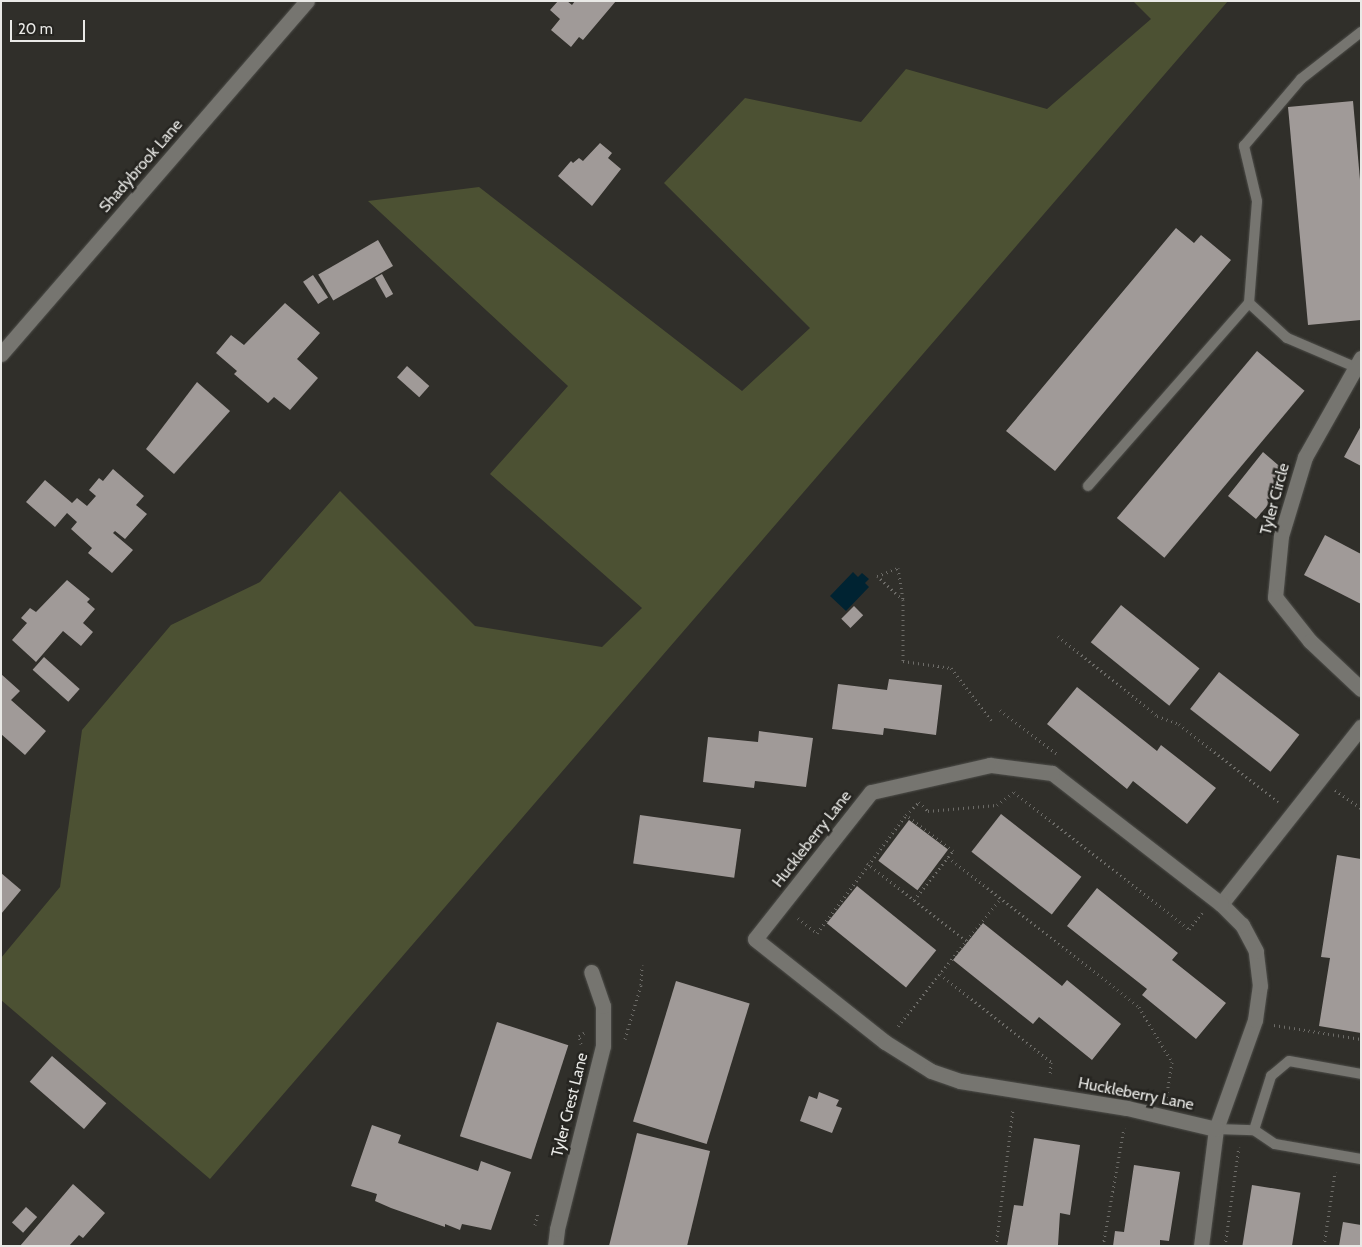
<!DOCTYPE html>
<style>
body{margin:0}
#map{position:relative;width:1362px;height:1247px;overflow:hidden;background:#302f2a;font-family:Cabin,sans-serif}
div>[style]{position:absolute}
[style*='--x']{left:calc(var(--x)*1px);top:calc(var(--y)*1px);width:calc(var(--w)*1px);rotate:calc(var(--a)*1deg)}
.green>*{inset:0;background:#4c5133}
.water>*{inset:0;background:#002332}
.building>*{inset:0;background:#a09a98;transform-origin:0 0}
.path>*{height:3px;margin-top:-1.5px;transform-origin:0;background:repeating-linear-gradient(90deg,#6d6c68 0 1px,transparent 0 5px)}
.roads{filter:drop-shadow(0 0 1px #4e4e4a) drop-shadow(0 0 1px #4e4e4a)}
.service>*{height:10px;margin:-5px;padding:0 5px;transform-origin:5px;border-radius:5px;background:#767570}
.minor>*{height:15px;margin:-7.5px;padding:0 7.5px;transform-origin:7.5px;border-radius:7.5px;background:#767570}
span{translate:-50% -50%;white-space:nowrap;text-align:center;line-height:1.15;-webkit-text-stroke:5px #262521;paint-order:stroke}
.street-label{font-size:16px;color:#e9e9e6}
.frame{position:absolute;inset:0;border:2px solid #e9e9e6;pointer-events:none}
.scale{position:absolute;left:10px;top:20px;width:75px;height:22px;box-sizing:border-box;border:2px solid #e9e9e6;border-top:0;padding-left:6px;font-size:15px;line-height:18px;white-space:nowrap;color:#e9e9e6;-webkit-text-stroke:4px #262521;paint-order:stroke}
</style>
<div id="map">
<div class="green">
<i style="clip-path:polygon(1133px 1px,1228px 1px,210px 1179px,1px 1000px,1px 958px,60px 887px,82px 730px,171px 625px,260px 582px,340px 491px,475px 626px,602px 647px,642px 608px,490px 474px,568px 386px,368px 201px,479px 187px,742px 391px,810px 328px,664px 183px,745px 98px,861px 122px,906px 69px,1047px 109px,1151px 19px)"></i>
</div>
<div class="water">
<i style="clip-path:polygon(853px 572px,858px 577px,862px 573px,869px 579px,865px 583px,869px 587px,846px 611px,830px 596px)"></i>
</div>
<div class="building">
<i style="clip-path:polygon(558px 1px,567px 1px,572px 5px,575px 1px,616px 1px,583px 40px,579px 37px,571px 47px,551px 30px,560px 19px,550px 10px)"></i>
<i style="clip-path:polygon(1353px 101px,1361px 191px,1361px 320px,1308px 325px,1288px 107px)"></i>
<i style="clip-path:polygon(600px 143px,612px 153px,608px 158px,621px 169px,592px 206px,558px 176px,571px 161px,573px 163px,579px 158px,583px 161px)"></i>
<i style="clip-path:polygon(1176px 228px,1194px 243px,1201px 235px,1231px 260px,1055px 471px,1006px 431px)"></i>
<i style="left:378px;top:240px;width:30px;height:69px;rotate:60deg"></i>
<i style="left:382px;top:274px;width:23px;height:8px;rotate:61deg"></i>
<i style="left:313px;top:275px;width:27px;height:12px;rotate:56deg"></i>
<i style="clip-path:polygon(285px 303px,320px 333px,297px 359px,318px 378px,290px 410px,274px 397px,268px 403px,234px 374px,237px 371px,216px 353px,231px 335px,244px 345px)"></i>
<i style="left:1257px;top:351px;width:62px;height:218px;rotate:40deg"></i>
<i style="left:407px;top:366px;width:30px;height:15px;rotate:42deg"></i>
<i style="clip-path:polygon(197px 382px,230px 411px,174px 474px,146px 449px)"></i>
<i style="clip-path:polygon(1361px 426px,1361px 466px,1344px 457px)"></i>
<i style="clip-path:polygon(1263px 452px,1285px 471px,1271px 488px,1275px 491px,1270px 497px,1273px 499px,1256px 519px,1228px 496px)"></i>
<i style="clip-path:polygon(113px 469px,144px 496px,136px 505px,147px 514px,125px 539px,115px 531px,113px 533px,133px 550px,112px 573px,88px 553px,92px 548px,71px 529px,77px 522px,67px 513px,55px 527px,26px 502px,45px 480px,72px 503px,77px 498px,87px 506px,96px 496px,89px 490px,99px 478px,103px 481px)"></i>
<i style="clip-path:polygon(1325px 535px,1361px 554px,1361px 604px,1304px 575px)"></i>
<i style="clip-path:polygon(67px 580px,90px 599px,87px 602px,95px 609px,83px 623px,93px 632px,81px 646px,63px 631px,36px 662px,12px 640px,27px 623px,21px 618px,30px 608px,36px 612px)"></i>
<i style="left:1121px;top:605px;width:101px;height:48px;rotate:39deg"></i>
<i style="left:854px;top:606px;width:13px;height:18px;rotate:45deg"></i>
<i style="left:44px;top:657px;width:48px;height:17px;rotate:42deg"></i>
<i style="left:1219px;top:672px;width:102px;height:47px;rotate:38deg"></i>
<i style="clip-path:polygon(1px 674px,20px 691px,11px 700px,46px 731px,25px 755px,1px 734px)"></i>
<i style="clip-path:polygon(889px 679px,942px 685px,936px 735px,884px 728px,883px 735px,832px 729px,838px 684px,887px 690px)"></i>
<i style="clip-path:polygon(1077px 687px,1157px 751px,1161px 745px,1216px 788px,1187px 824px,1133px 781px,1127px 789px,1047px 724px)"></i>
<i style="clip-path:polygon(759px 731px,813px 738px,806px 787px,755px 781px,754px 788px,703px 782px,708px 737px,758px 742px)"></i>
<i style="left:1001px;top:814px;width:102px;height:48px;rotate:38deg"></i>
<i style="left:640px;top:815px;width:102px;height:49px;rotate:8deg"></i>
<i style="left:909px;top:820px;width:49px;height:51px;rotate:37deg"></i>
<i style="clip-path:polygon(1337px 855px,1361px 859px,1361px 1033px,1319px 1026px,1330px 958px,1321px 957px)"></i>
<i style="clip-path:polygon(1px 873px,21px 890px,1px 914px)"></i>
<i style="left:857px;top:886px;width:102px;height:48px;rotate:39deg"></i>
<i style="clip-path:polygon(1097px 888px,1178px 953px,1172px 960px,1226px 1003px,1196px 1039px,1142px 995px,1147px 989px,1067px 926px)"></i>
<i style="clip-path:polygon(983px 923px,1062px 986px,1067px 980px,1121px 1024px,1092px 1060px,1039px 1017px,1033px 1024px,953px 960px)"></i>
<i style="left:676px;top:981px;width:77px;height:147px;rotate:17deg"></i>
<i style="left:497px;top:1022px;width:75px;height:120px;rotate:18deg"></i>
<i style="left:52px;top:1056px;width:72px;height:34px;rotate:41deg"></i>
<i style="clip-path:polygon(819px 1092px,839px 1100px,836px 1106px,842px 1108px,832px 1133px,800px 1121px,809px 1096px,817px 1099px)"></i>
<i style="clip-path:polygon(372px 1125px,401px 1135px,398px 1143px,478px 1171px,481px 1161px,511px 1172px,491px 1230px,462px 1224px,460px 1230px,445px 1224px,445px 1227px,391px 1208px,375px 1201px,377px 1194px,351px 1186px)"></i>
<i style="clip-path:polygon(637px 1133px,710px 1151px,687px 1246px,609px 1246px)"></i>
<i style="clip-path:polygon(1034px 1138px,1080px 1145px,1070px 1215px,1060px 1213px,1058px 1245px,1007px 1246px,1014px 1205px,1023px 1206px)"></i>
<i style="clip-path:polygon(1134px 1165px,1180px 1172px,1169px 1241px,1160px 1240px,1160px 1246px,1113px 1246px,1115px 1231px,1124px 1232px)"></i>
<i style="clip-path:polygon(73px 1184px,105px 1213px,83px 1238px,79px 1235px,69px 1246px,20px 1246px)"></i>
<i style="left:1252px;top:1185px;width:49px;height:62px;rotate:9deg"></i>
<i style="left:26px;top:1207px;width:15px;height:21px;rotate:42deg"></i>
<i style="clip-path:polygon(1343px 1222px,1361px 1225px,1361px 1246px,1339px 1246px)"></i>
</div>
<div class="path">
<i style="--x:903;--y:600;--w:35;--a:-137"></i>
<i style="--x:877;--y:576;--w:22;--a:-21"></i>
<i style="--x:898;--y:568;--w:32;--a:81"></i>
<i style="--x:903;--y:600;--w:61;--a:90"></i>
<i style="--x:903;--y:661;--w:49;--a:8.3"></i>
<i style="--x:951;--y:668;--w:66;--a:52.4"></i>
<i style="--x:1058;--y:636;--w:127;--a:38.9"></i>
<i style="--x:1157;--y:716;--w:23;--a:20"></i>
<i style="--x:1179;--y:724;--w:126;--a:38.2"></i>
<i style="--x:1000;--y:710;--w:71;--a:37.5"></i>
<i style="--x:1335;--y:790;--w:32;--a:35"></i>
<i style="--x:948;--y:857;--w:243;--a:38.1"></i>
<i style="--x:1139;--y:1007;--w:64;--a:59"></i>
<i style="--x:1172;--y:1062;--w:36;--a:99"></i>
<i style="--x:867;--y:863;--w:126;--a:38.2"></i>
<i style="--x:914;--y:900;--w:63;--a:-51.5"></i>
<i style="--x:953;--y:851;--w:59;--a:-142.5"></i>
<i style="--x:906;--y:815;--w:18;--a:-45"></i>
<i style="--x:919;--y:802;--w:13;--a:45"></i>
<i style="--x:928;--y:811;--w:69;--a:-5"></i>
<i style="--x:997;--y:805;--w:21;--a:-37"></i>
<i style="--x:1014;--y:792;--w:222;--a:38.1"></i>
<i style="--x:1189;--y:929;--w:21;--a:-51"></i>
<i style="--x:798;--y:918;--w:24;--a:38"></i>
<i style="--x:817;--y:933;--w:148;--a:-53"></i>
<i style="--x:940;--y:974;--w:142;--a:38.4"></i>
<i style="--x:1051;--y:1062;--w:13;--a:94"></i>
<i style="--x:1274;--y:1025;--w:88;--a:9.1"></i>
<i style="--x:898;--y:1026;--w:164;--a:-51.2"></i>
<i style="--x:625;--y:1039;--w:56;--a:-73.5"></i>
<i style="--x:641;--y:985;--w:20;--a:-87"></i>
<i style="--x:581;--y:1044;--w:8;--a:-104"></i>
<i style="--x:579;--y:1036;--w:6;--a:-31"></i>
<i style="--x:535;--y:1225;--w:13;--a:-77"></i>
<i style="--x:996;--y:1246;--w:137;--a:-82.9"></i>
<i style="--x:1103;--y:1246;--w:120;--a:-79.9"></i>
<i style="--x:1225;--y:1246;--w:100;--a:-82"></i>
<i style="--x:1324;--y:1246;--w:75;--a:-81.5"></i>
</div>
<div class="roads">
<div class="service">
<i style="--x:1355;--y:367;--w:74;--a:-156.9"></i>
<i style="--x:1287;--y:338;--w:52;--a:-137.4"></i>
<i style="--x:1249;--y:303;--w:102;--a:-85.5"></i>
<i style="--x:1257;--y:201;--w:57;--a:-103.3"></i>
<i style="--x:1244;--y:146;--w:88;--a:-49.6"></i>
<i style="--x:1301;--y:79;--w:76;--a:-38.1"></i>
<i style="--x:1088;--y:486;--w:244;--a:-48.7"></i>
<i style="--x:1216;--y:1129;--w:38;--a:2"></i>
<i style="--x:1254;--y:1130;--w:25;--a:34"></i>
<i style="--x:1275;--y:1144;--w:87;--a:9.9"></i>
<i style="--x:1254;--y:1130;--w:57;--a:-72.5"></i>
<i style="--x:1271;--y:1076;--w:23;--a:-40"></i>
<i style="--x:1289;--y:1061;--w:73;--a:10.2"></i>
</div>
<div class="minor">
<i style="--x:1;--y:354;--w:467;--a:-49.1"></i>
<i style="--x:1361;--y:358;--w:114;--a:119.5"></i>
<i style="--x:1305;--y:457;--w:83;--a:106.9"></i>
<i style="--x:1281;--y:536;--w:61;--a:95.6"></i>
<i style="--x:1275;--y:597;--w:56;--a:51.5"></i>
<i style="--x:1310;--y:641;--w:70;--a:43.3"></i>
<i style="--x:1221;--y:904;--w:226;--a:-51.7"></i>
<i style="--x:555;--y:1246;--w:17;--a:-83"></i>
<i style="--x:557;--y:1229;--w:189;--a:-75.9"></i>
<i style="--x:603;--y:1046;--w:40;--a:-90"></i>
<i style="--x:603;--y:1006;--w:36;--a:-109"></i>
<i style="--x:1201;--y:1246;--w:118;--a:-82.7"></i>
<i style="--x:1216;--y:1129;--w:116;--a:-70.3"></i>
<i style="--x:1255;--y:1020;--w:34;--a:-82"></i>
<i style="--x:1260;--y:986;--w:35;--a:-97"></i>
<i style="--x:1256;--y:951;--w:30;--a:-118"></i>
<i style="--x:1242;--y:925;--w:30;--a:-135"></i>
<i style="--x:1221;--y:904;--w:214;--a:-142.2"></i>
<i style="--x:1052;--y:773;--w:63;--a:-172.6"></i>
<i style="--x:990;--y:765;--w:122;--a:167.2"></i>
<i style="--x:871;--y:792;--w:187;--a:128.3"></i>
<i style="--x:755;--y:939;--w:166;--a:38.4"></i>
<i style="--x:885;--y:1042;--w:54;--a:32.2"></i>
<i style="--x:931;--y:1071;--w:31;--a:19"></i>
<i style="--x:960;--y:1081;--w:169;--a:9.2"></i>
<i style="--x:1127;--y:1108;--w:91;--a:13.3"></i>
</div>
</div>
<div class="street-label">
<span style="left:141px;top:166px;rotate:-49deg">Shadybrook Lane</span>
<span style="left:1275px;top:499px;rotate:-75deg">Tyler Circle</span>
<span style="left:812px;top:839px;rotate:-52deg">Huckleberry Lane</span>
<span style="left:1136px;top:1094px;rotate:11deg">Huckleberry Lane</span>
<span style="left:570px;top:1105px;rotate:-76deg">Tyler Crest Lane</span>
</div>
<div class="frame"></div>
<div class="scale">20 m</div>
</div>
